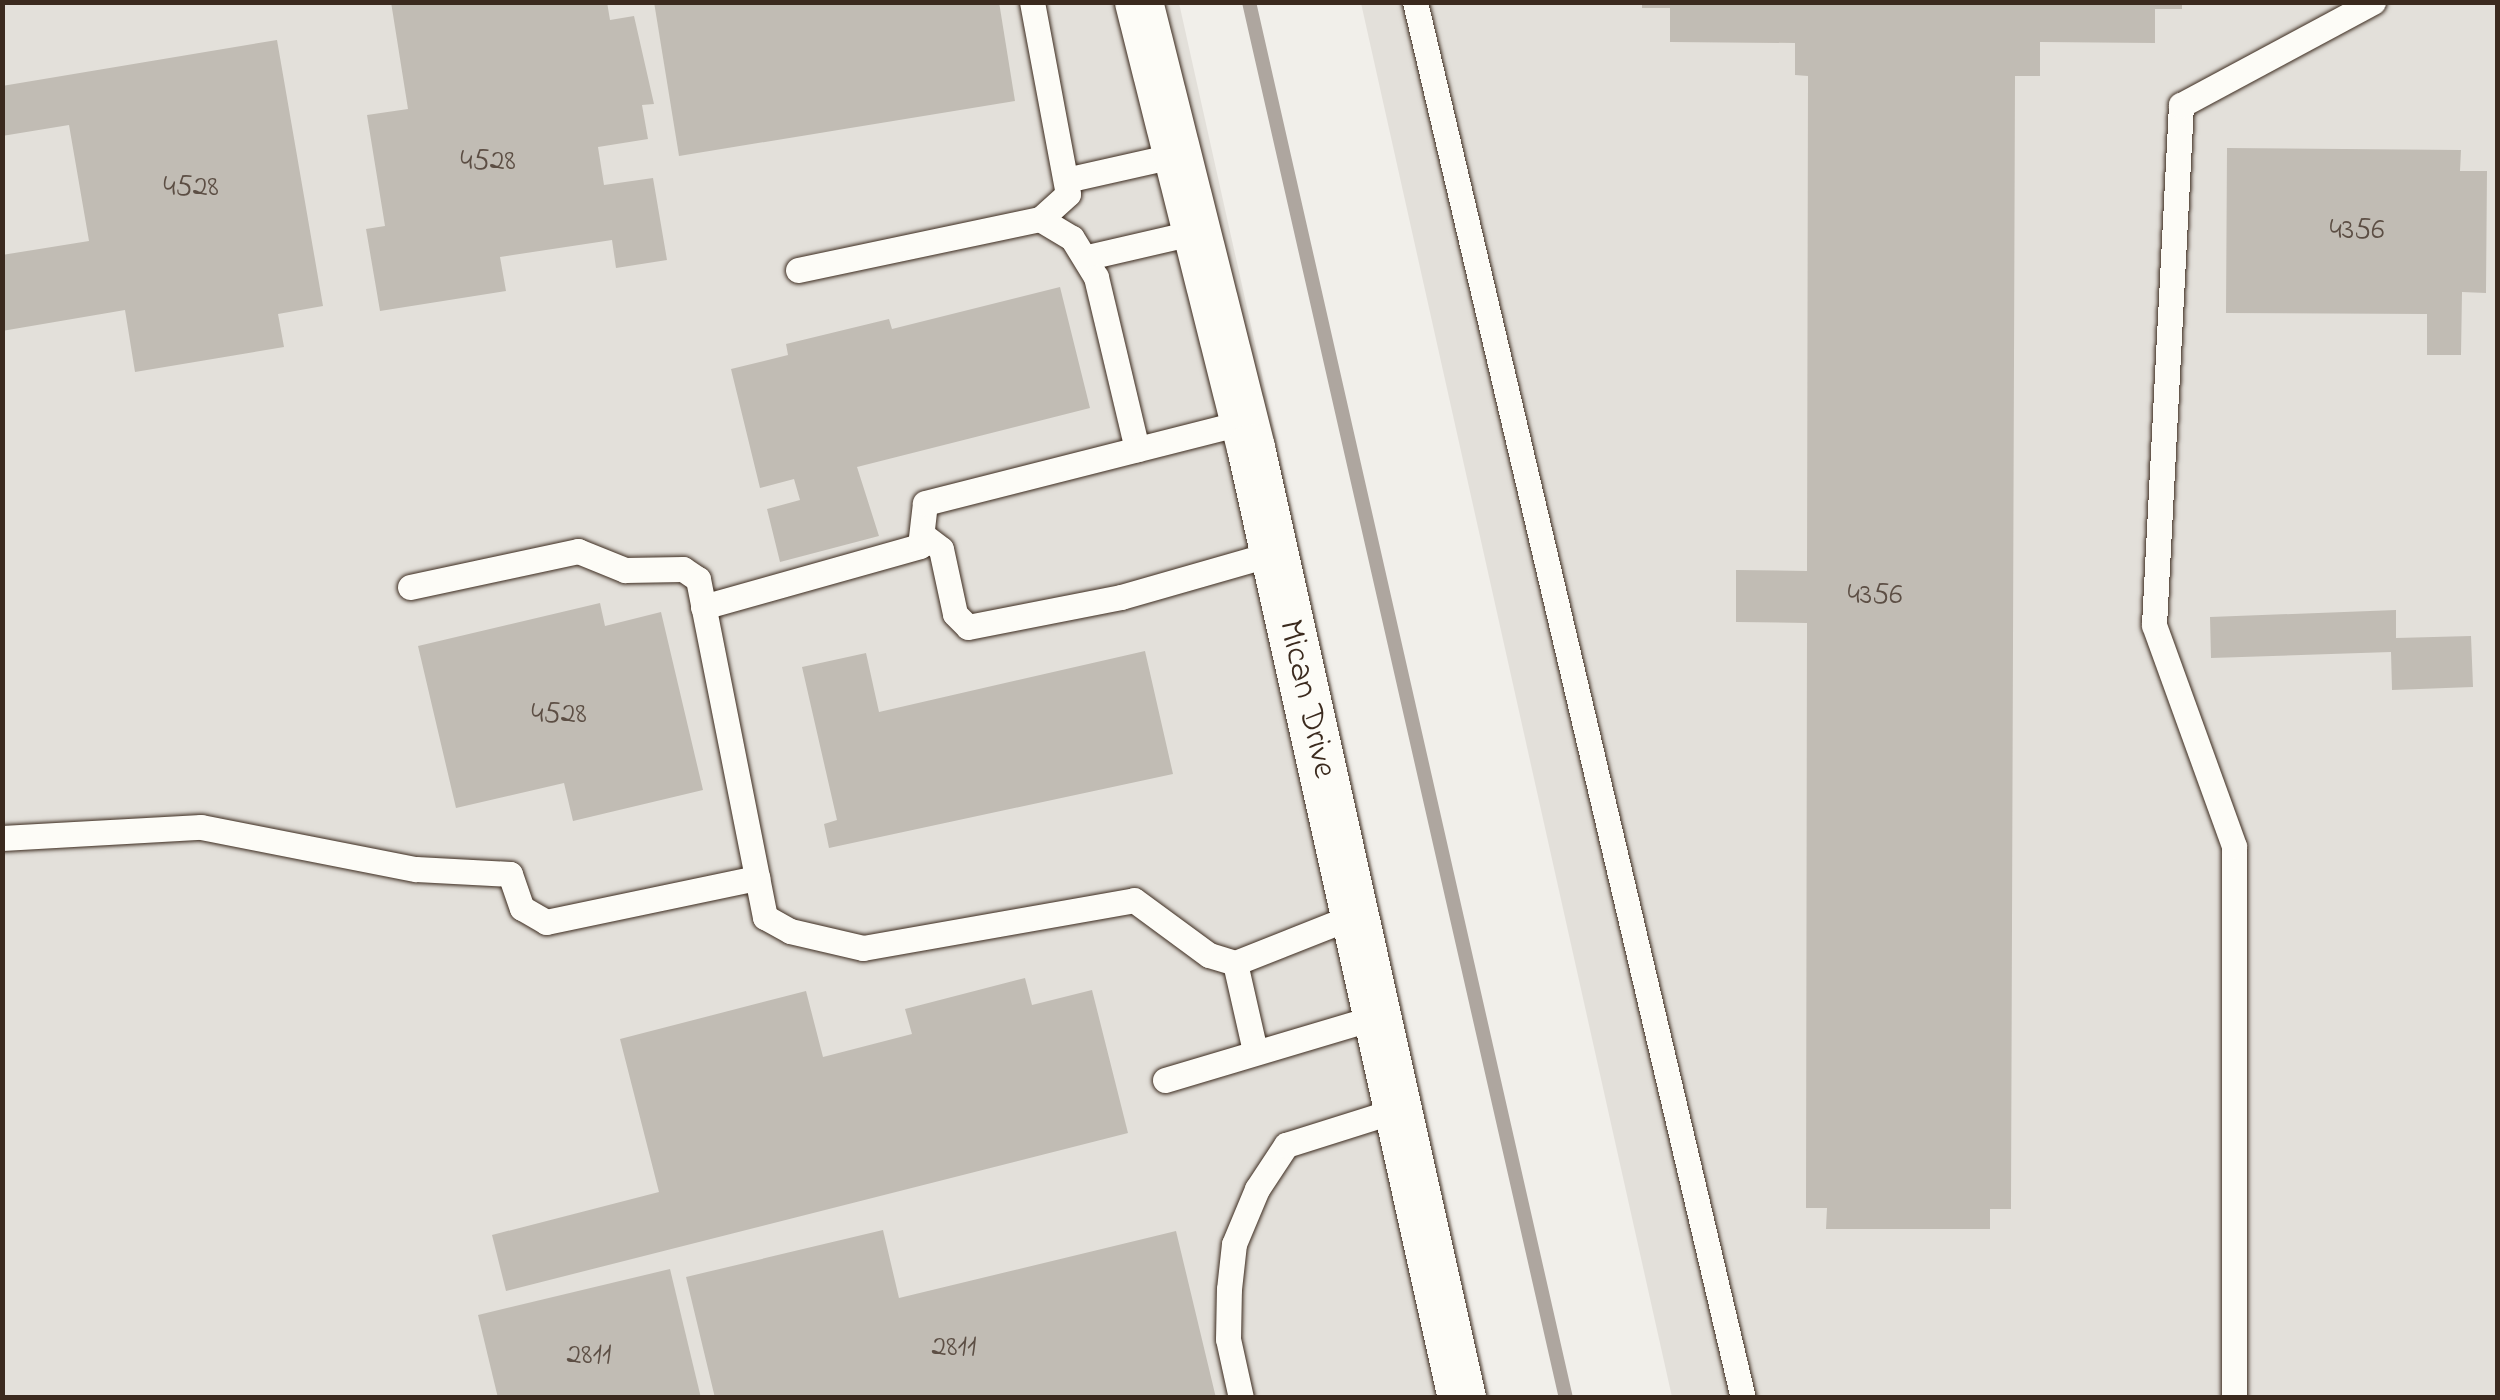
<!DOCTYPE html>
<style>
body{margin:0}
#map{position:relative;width:2500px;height:1400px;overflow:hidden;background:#f1efea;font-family:"Indie Flower",sans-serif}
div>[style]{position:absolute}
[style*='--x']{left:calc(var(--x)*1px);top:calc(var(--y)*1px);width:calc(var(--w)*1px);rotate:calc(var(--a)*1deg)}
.built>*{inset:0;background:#e3e0da}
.stream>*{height:14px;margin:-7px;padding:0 7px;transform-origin:7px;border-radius:7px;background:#aea69f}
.building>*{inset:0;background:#c1bcb4}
.roads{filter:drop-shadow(0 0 2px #3b2a1e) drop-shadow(0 0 2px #3b2a1e)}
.lane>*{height:25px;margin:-12.5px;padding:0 12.5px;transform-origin:12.5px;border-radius:12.5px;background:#fdfcf7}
.street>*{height:48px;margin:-24px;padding:0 24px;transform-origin:24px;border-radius:24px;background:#fdfcf7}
span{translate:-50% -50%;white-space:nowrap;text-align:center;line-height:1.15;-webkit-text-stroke:9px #fdfcf7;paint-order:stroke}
.number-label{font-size:30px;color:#5c4e44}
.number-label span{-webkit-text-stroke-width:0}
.street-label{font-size:35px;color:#3b2a1e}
.frame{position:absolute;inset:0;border:5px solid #3b2a1e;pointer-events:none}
</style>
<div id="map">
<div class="built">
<i style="clip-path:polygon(3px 3px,1179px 3px,1490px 1397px,3px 1398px)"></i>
<i style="clip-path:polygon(1361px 3px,2497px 3px,2497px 1397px,1672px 1397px)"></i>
</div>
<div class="stream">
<i style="--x:1249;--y:2;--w:1432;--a:77.21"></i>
</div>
<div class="building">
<i style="clip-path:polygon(391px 2px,607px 2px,610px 20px,634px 16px,654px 104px,642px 105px,648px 139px,598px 147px,604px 185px,653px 178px,667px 260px,616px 268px,612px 240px,500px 257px,506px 291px,380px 311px,366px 229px,385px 226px,367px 115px,408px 109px)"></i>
<i style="clip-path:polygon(654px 2px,999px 2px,1015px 101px,679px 156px)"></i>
<i style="clip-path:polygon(1642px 2px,2182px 2px,2182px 9px,2155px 9px,2155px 43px,2040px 42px,2040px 76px,2015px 76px,2011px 1209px,1990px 1209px,1990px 1229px,1826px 1229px,1827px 1208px,1806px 1208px,1807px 623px,1736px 622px,1736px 570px,1807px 571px,1808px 76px,1795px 75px,1795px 43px,1670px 42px,1670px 8px,1642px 8px)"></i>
<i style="clip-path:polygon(277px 40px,323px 306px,278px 314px,284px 347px,135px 372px,125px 310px,2px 331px,2px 255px,89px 241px,69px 125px,2px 136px,2px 86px)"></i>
<i style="clip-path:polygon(2227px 148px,2461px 150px,2460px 171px,2487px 171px,2486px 293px,2462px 292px,2461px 355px,2427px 355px,2427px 314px,2226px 313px)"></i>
<i style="clip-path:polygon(1060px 287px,1090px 408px,857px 467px,879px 536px,780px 562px,767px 509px,800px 500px,794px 479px,760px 488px,731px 369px,788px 355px,786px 344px,889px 319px,892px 329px)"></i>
<i style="clip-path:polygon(600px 603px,605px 626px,661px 612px,703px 790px,573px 821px,564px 783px,456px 808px,418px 646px)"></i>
<i style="clip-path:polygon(2396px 610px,2396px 638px,2471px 636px,2473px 687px,2392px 690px,2391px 652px,2211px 658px,2210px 617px)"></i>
<i style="clip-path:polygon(1145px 651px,1173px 774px,829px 848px,824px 824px,837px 820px,802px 667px,866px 653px,879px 712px)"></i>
<i style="clip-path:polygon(1025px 978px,1032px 1005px,1092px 990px,1128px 1133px,506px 1291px,492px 1235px,659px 1192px,620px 1039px,806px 991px,823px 1057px,912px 1034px,905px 1009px)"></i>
<i style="clip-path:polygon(883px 1230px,899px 1298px,1176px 1231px,1216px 1398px,715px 1398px,686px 1277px)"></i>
<i style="clip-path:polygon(670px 1269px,701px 1398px,498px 1398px,478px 1315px)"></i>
</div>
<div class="roads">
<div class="lane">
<i style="--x:1032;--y:2;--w:195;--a:79.4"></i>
<i style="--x:1068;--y:194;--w:38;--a:138"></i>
<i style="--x:1415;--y:2;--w:1434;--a:76.78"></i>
<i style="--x:1066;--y:180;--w:114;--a:-12.7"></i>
<i style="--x:1088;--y:257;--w:111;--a:-13"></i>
<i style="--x:798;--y:270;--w:247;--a:-11.9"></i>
<i style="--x:1040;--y:219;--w:37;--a:31"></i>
<i style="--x:1072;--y:238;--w:46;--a:58.4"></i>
<i style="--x:1096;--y:277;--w:177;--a:76.6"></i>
<i style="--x:924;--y:536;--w:21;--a:37"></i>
<i style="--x:941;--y:549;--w:66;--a:77.8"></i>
<i style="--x:955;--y:614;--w:18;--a:45"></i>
<i style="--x:968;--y:627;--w:156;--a:-11.1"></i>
<i style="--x:1121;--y:597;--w:159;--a:-16"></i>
<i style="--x:410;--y:587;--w:172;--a:-12.1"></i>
<i style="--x:578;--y:551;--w:51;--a:22"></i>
<i style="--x:625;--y:570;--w:58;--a:-1"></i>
<i style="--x:683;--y:569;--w:18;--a:34"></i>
<i style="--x:698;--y:579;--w:345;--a:78.8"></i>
<i style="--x:765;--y:917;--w:29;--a:29"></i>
<i style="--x:790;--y:931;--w:75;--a:13.1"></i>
<i style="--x:863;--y:948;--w:275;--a:-10"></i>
<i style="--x:1134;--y:900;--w:93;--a:36.3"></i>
<i style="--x:1209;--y:955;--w:27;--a:17"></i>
<i style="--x:1235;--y:963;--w:128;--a:-21.6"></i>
<i style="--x:703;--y:607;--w:225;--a:-15.7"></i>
<i style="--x:920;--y:546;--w:43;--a:-83.4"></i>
<i style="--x:925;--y:503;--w:329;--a:-14.2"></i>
<i style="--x:2;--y:838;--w:199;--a:-3.2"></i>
<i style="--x:201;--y:827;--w:219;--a:11.1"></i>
<i style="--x:416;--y:869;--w:94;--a:3"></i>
<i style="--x:510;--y:874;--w:36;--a:71"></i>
<i style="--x:522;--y:908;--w:28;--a:30"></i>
<i style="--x:546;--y:922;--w:216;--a:-11.8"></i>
<i style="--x:1235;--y:963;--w:90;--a:77.2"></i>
<i style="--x:1165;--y:1080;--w:221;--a:-16.6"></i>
<i style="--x:1241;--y:1398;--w:60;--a:-102.4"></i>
<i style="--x:1228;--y:1339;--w:50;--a:-88.9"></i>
<i style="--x:1229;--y:1289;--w:45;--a:-83.7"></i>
<i style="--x:1234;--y:1244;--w:60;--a:-67.3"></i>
<i style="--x:1257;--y:1189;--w:53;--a:-56.6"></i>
<i style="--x:1286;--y:1145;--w:116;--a:-17.5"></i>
<i style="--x:2234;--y:1398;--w:552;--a:-90"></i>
<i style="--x:2234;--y:846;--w:235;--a:-109.9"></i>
<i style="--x:2154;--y:625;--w:521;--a:-87.03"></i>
<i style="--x:2181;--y:105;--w:218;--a:-28.2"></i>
</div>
<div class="street">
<i style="--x:1139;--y:2;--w:460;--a:75.9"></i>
<i style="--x:1251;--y:448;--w:973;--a:77.48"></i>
</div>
</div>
<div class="number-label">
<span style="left:488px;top:162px">4528</span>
<span style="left:191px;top:188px">4528</span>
<span style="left:2357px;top:231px">4356</span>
<span style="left:1875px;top:596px">4356</span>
<span style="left:559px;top:715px">4528</span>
<span style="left:954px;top:1348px">2811</span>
<span style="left:589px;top:1356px">2811</span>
</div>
<div class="street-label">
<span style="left:1306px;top:699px;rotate:77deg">Mican Drive</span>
</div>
<div class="frame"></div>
</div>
